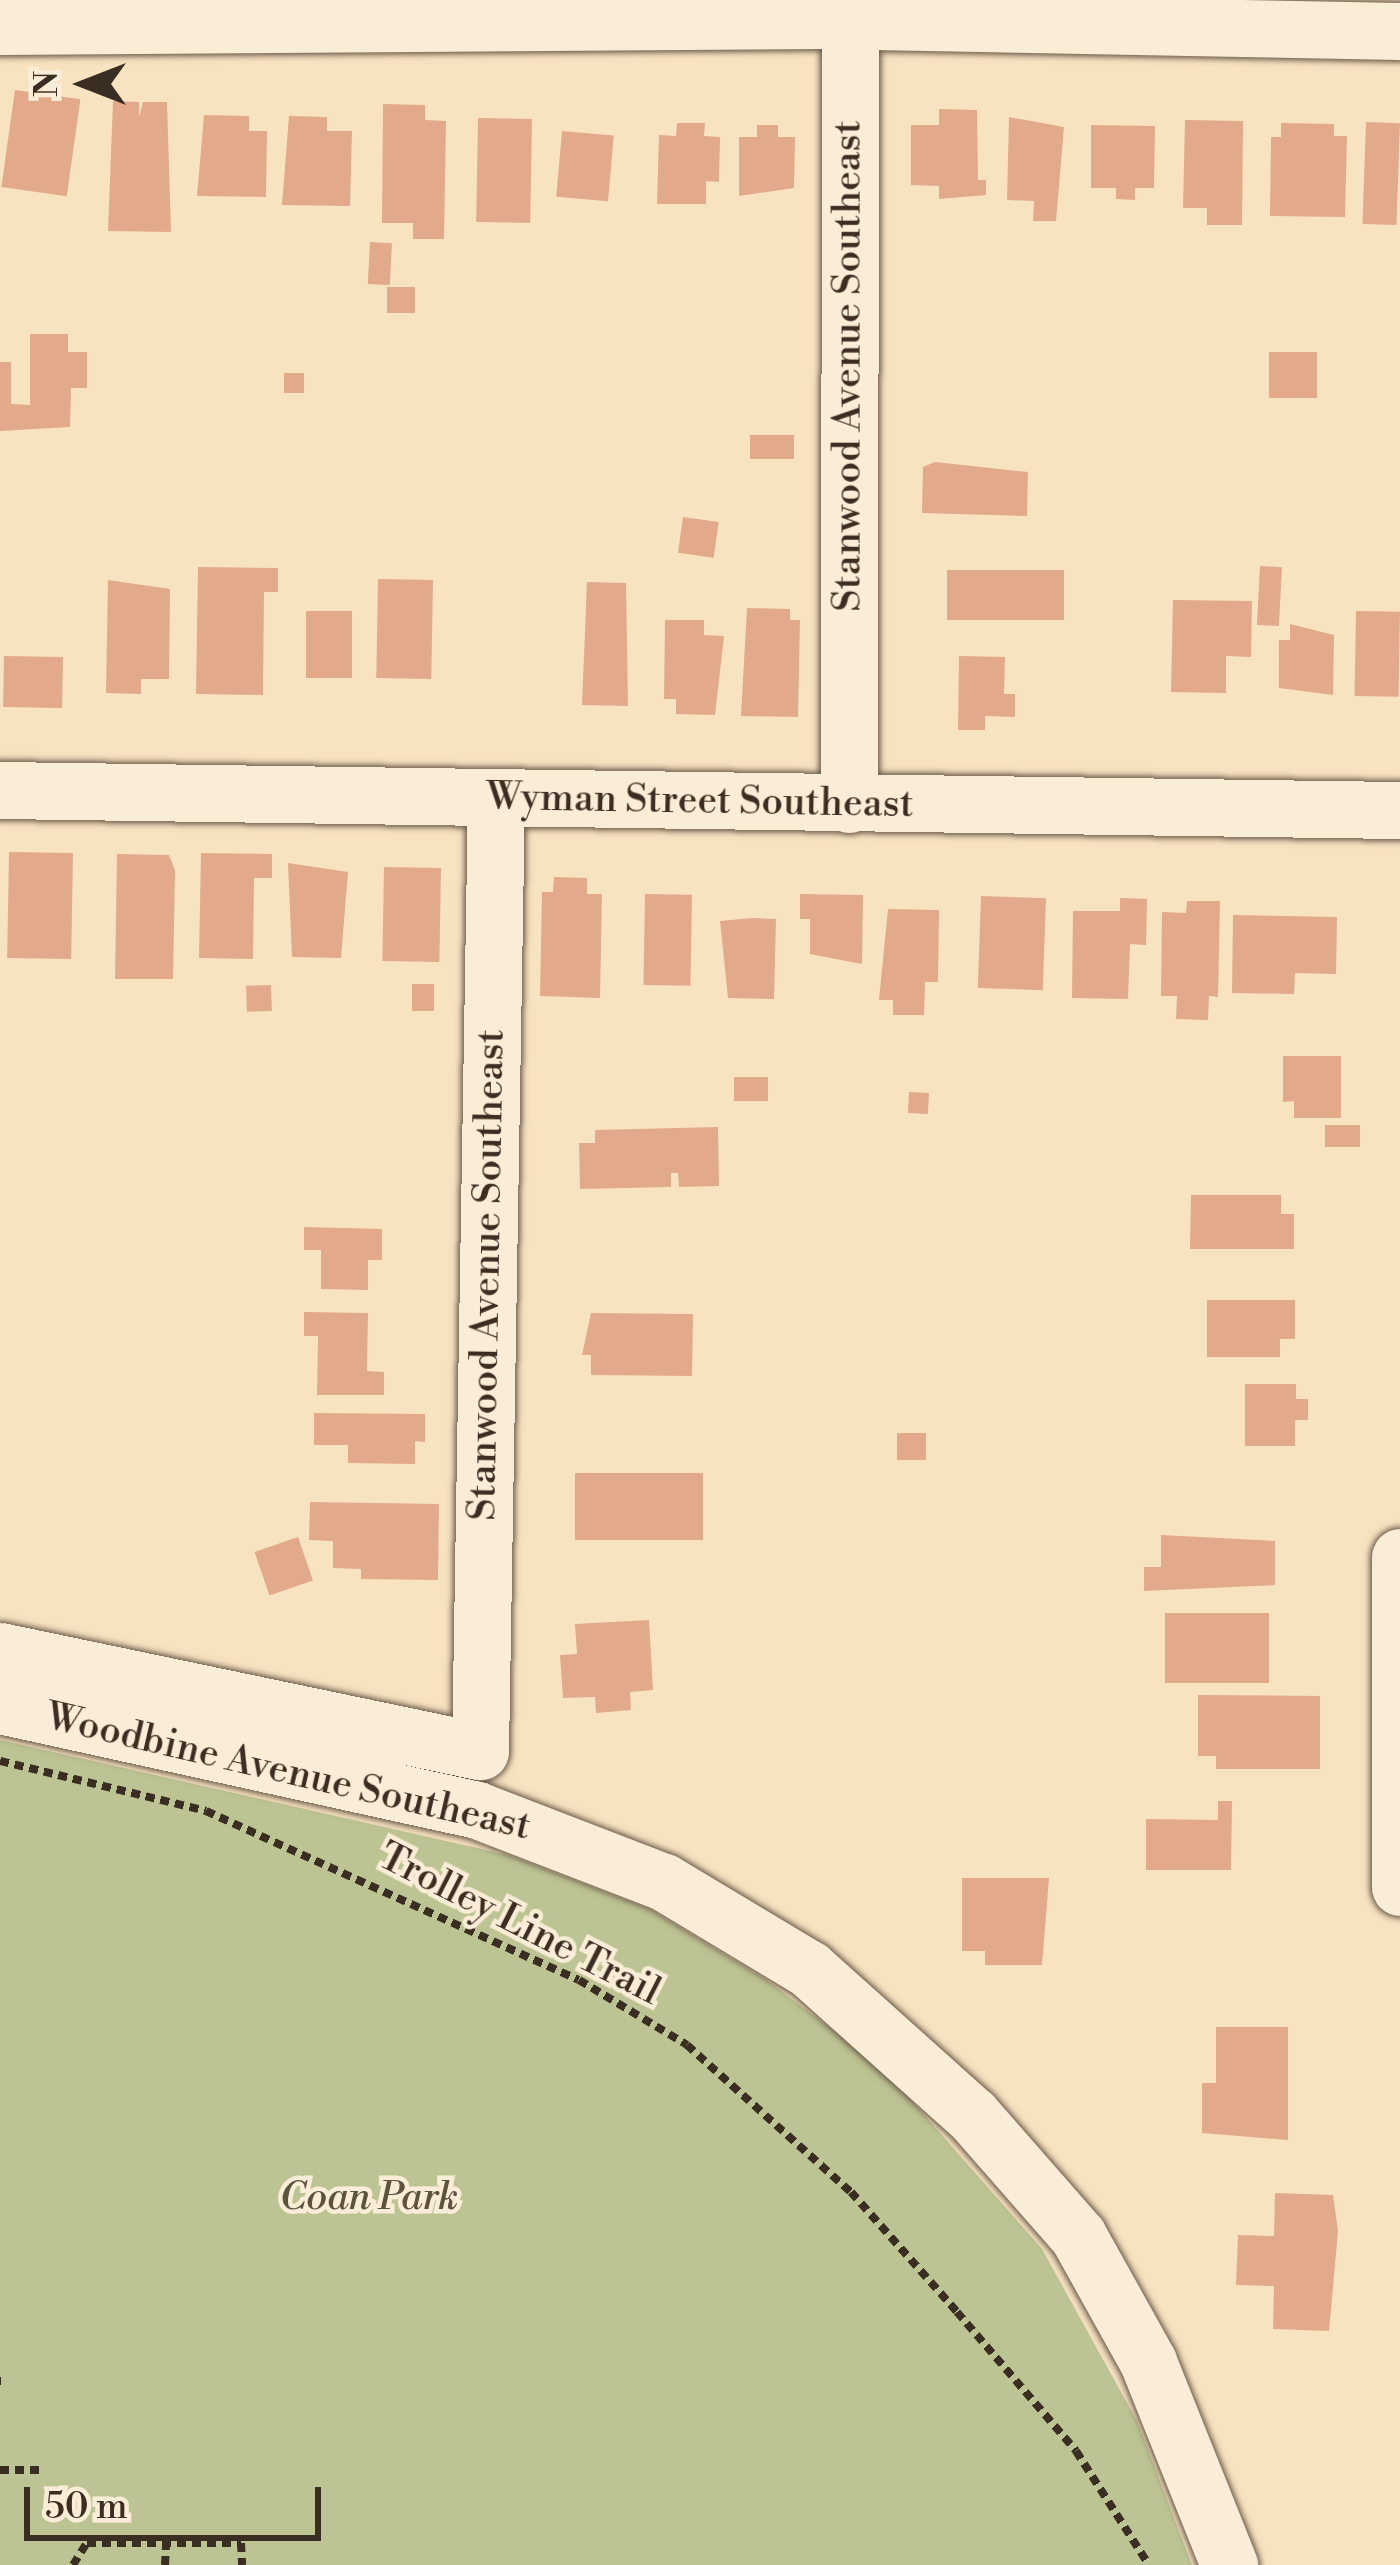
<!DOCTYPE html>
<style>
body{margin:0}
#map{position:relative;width:1400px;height:2565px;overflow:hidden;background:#f8e3c1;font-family:"Libre Bodoni",serif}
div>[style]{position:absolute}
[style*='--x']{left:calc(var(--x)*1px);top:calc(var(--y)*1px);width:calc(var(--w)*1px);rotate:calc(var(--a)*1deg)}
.green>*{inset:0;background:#bdc493}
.building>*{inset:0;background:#e2a98b;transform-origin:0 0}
.path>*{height:8px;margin-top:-4px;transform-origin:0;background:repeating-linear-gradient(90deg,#3a2d21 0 9px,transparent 0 15px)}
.roads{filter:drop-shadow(0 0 3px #6a5a49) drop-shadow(0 0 3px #6a5a49)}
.minor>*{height:57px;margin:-28.5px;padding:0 28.5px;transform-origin:28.5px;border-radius:28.5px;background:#faedd7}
span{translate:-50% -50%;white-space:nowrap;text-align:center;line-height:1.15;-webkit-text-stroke:9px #faedd7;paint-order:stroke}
.street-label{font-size:39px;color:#3a2d21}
.park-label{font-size:39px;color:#5b533e;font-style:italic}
.north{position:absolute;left:24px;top:24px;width:120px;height:120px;-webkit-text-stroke:9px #faedd7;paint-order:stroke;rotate:270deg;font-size:33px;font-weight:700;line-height:48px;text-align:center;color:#3a2d21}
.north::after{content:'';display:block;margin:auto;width:42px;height:54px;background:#3a2d21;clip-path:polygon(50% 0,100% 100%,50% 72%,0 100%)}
.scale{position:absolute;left:24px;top:2487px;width:297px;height:54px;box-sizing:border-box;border:6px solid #3a2d21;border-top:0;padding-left:15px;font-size:36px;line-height:42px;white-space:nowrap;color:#3a2d21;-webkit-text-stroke:9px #faedd7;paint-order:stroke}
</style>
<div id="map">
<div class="green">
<i style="clip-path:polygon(0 1740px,508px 1855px,649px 1909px,765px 1979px,882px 2067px,1042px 2249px,1137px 2421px,1192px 2565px,0 2565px)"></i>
</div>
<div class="building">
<i style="left:15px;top:90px;width:66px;height:98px;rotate:8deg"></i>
<i style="clip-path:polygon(113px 101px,139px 102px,139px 117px,143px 102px,167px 102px,171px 232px,108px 231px)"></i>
<i style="clip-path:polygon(383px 104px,425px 105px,425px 120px,446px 121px,444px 239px,413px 239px,413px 223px,382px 223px)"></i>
<i style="clip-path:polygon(939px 109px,977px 110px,978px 180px,986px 180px,986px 195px,939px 199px,939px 186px,911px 185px,911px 125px,939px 125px)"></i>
<i style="clip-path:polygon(204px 115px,249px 116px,249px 131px,267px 131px,266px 197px,197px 196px)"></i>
<i style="clip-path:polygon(289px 116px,327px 117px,327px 131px,352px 131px,350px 206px,282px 205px)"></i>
<i style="clip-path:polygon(1009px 117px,1064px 127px,1056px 221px,1033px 221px,1034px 201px,1007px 200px)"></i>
<i style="left:478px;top:118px;width:54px;height:104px;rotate:1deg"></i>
<i style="clip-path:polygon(1185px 120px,1243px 121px,1242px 225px,1207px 225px,1207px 208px,1183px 208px)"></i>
<i style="left:1366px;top:122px;width:34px;height:102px;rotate:2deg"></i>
<i style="clip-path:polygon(677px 123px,705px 123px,704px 136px,720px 137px,719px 182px,706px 181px,706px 204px,657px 204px,659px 135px,676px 136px)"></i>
<i style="clip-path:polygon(1281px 123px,1334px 124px,1334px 136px,1347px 136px,1345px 217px,1270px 216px,1271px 137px,1281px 137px)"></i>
<i style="clip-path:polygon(757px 125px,778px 125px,778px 137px,795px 137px,794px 188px,739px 196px,739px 137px,757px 137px)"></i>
<i style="clip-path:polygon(1091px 125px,1155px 126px,1154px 188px,1135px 188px,1135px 200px,1116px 199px,1116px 188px,1091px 188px)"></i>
<i style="left:562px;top:131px;width:52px;height:66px;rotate:5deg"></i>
<i style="left:370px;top:242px;width:22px;height:42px;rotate:3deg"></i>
<i style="left:387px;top:287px;width:28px;height:26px"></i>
<i style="clip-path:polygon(30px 334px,68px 334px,68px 352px,87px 352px,87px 388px,71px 388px,70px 427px,0 431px,0 362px,11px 362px,11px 404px,30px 405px)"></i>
<i style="left:1269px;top:352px;width:48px;height:46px"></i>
<i style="left:284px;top:373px;width:20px;height:20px"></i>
<i style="left:750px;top:435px;width:44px;height:24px"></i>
<i style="clip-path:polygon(935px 462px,1028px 472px,1027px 516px,922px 513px,923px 467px)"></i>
<i style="left:683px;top:517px;width:36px;height:36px;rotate:8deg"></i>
<i style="left:1260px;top:566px;width:22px;height:59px;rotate:3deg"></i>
<i style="clip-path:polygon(198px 567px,278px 568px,278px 592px,264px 592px,263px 695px,196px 694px)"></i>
<i style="left:947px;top:570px;width:117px;height:50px"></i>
<i style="left:378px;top:579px;width:55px;height:99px;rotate:1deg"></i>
<i style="clip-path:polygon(108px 580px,170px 589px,169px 679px,141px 679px,141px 694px,106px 693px)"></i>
<i style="clip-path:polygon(587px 582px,626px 583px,628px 706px,582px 705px)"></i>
<i style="clip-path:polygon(1173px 600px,1252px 601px,1251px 657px,1226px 656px,1226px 693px,1171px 692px)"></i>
<i style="clip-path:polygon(747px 608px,790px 609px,790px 620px,800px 620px,798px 717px,741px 716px)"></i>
<i style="left:306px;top:611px;width:46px;height:67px"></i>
<i style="left:1356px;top:611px;width:44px;height:85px;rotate:1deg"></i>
<i style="clip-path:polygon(665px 620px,704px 620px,704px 635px,724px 636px,715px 715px,676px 714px,676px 699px,664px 699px)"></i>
<i style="clip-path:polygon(1290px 624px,1334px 635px,1333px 695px,1279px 688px,1279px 640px,1290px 640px)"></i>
<i style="left:4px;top:656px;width:59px;height:51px;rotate:1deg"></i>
<i style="clip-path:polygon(959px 656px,1005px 657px,1004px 694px,1015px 694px,1015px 717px,985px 716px,985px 730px,958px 730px)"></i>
<i style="left:9px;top:852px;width:64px;height:106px;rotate:1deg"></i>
<i style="clip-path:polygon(201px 853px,272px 854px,272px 878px,254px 878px,253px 959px,199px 958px)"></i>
<i style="clip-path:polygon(117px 854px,169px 855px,175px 870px,173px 979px,115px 979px)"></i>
<i style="clip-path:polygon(288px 863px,348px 872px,341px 958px,292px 957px)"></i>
<i style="left:384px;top:867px;width:57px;height:94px;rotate:1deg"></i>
<i style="clip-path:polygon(554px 877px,587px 878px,587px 894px,602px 894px,600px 998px,540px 996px,542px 892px,553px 892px)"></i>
<i style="left:645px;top:894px;width:47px;height:91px;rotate:1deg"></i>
<i style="clip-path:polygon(800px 894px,863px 895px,862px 964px,810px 954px,810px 919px,800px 919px)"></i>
<i style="left:981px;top:896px;width:65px;height:92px;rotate:2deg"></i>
<i style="clip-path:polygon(1120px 898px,1147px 899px,1146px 945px,1130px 944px,1128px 999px,1072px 998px,1073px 911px,1120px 911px)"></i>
<i style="clip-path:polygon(1187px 901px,1220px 901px,1218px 997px,1209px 996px,1208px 1020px,1176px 1019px,1177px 996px,1161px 996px,1162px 912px,1186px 913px)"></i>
<i style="clip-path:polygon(888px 909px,939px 910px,938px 982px,925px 982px,924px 1015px,893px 1015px,893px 1000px,879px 1000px)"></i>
<i style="clip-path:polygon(1233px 915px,1337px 917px,1336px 974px,1295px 973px,1294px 994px,1232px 993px)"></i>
<i style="clip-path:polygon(752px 918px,776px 919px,774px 999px,728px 998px,720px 921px)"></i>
<i style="left:412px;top:984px;width:22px;height:27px"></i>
<i style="left:271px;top:985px;width:26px;height:25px;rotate:88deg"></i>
<i style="clip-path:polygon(1283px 1056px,1341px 1056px,1341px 1118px,1294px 1118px,1294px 1101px,1283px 1102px)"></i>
<i style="left:734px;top:1077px;width:34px;height:24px"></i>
<i style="left:909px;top:1092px;width:20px;height:21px;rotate:3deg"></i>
<i style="left:1360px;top:1125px;width:22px;height:35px;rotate:90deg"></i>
<i style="clip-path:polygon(718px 1127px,719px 1186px,679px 1187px,678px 1173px,671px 1173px,671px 1187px,580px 1189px,579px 1143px,595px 1143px,595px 1130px)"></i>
<i style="clip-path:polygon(1191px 1195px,1281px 1195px,1281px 1214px,1294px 1214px,1294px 1249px,1190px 1249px)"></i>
<i style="clip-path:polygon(304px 1227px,382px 1229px,382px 1260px,368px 1260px,368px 1290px,321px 1289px,321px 1250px,304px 1250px)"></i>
<i style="clip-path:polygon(1207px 1300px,1295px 1300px,1295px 1339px,1280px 1339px,1280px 1357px,1207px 1357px)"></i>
<i style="clip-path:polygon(304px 1312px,368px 1313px,367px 1371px,384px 1372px,384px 1395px,317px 1395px,318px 1336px,304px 1336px)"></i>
<i style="clip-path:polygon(591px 1313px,693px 1314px,692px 1376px,591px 1375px,591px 1355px,582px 1355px)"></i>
<i style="clip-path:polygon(1245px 1384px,1296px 1384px,1296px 1399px,1308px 1399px,1308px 1420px,1295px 1420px,1295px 1446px,1245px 1446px)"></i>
<i style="clip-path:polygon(314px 1413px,425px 1414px,425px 1442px,415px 1441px,415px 1464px,348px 1463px,348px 1445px,314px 1445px)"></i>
<i style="left:897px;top:1433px;width:29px;height:27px"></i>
<i style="left:575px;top:1473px;width:128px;height:67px"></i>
<i style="clip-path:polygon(310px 1502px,439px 1504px,438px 1580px,361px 1579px,361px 1569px,333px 1568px,333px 1541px,309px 1540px)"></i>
<i style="clip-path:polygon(1161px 1535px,1275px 1541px,1275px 1585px,1144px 1591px,1144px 1567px,1161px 1567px)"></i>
<i style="left:298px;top:1537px;width:46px;height:46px;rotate:71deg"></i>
<i style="left:1165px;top:1613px;width:104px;height:70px"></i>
<i style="clip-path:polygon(649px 1620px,653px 1690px,630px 1692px,631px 1710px,596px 1713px,595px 1697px,563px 1698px,560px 1655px,577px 1654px,575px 1624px)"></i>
<i style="clip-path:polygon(1198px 1695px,1320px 1696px,1320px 1769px,1216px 1769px,1216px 1756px,1198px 1756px)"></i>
<i style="clip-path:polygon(1218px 1801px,1232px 1801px,1231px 1870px,1146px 1870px,1146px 1819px,1218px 1820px)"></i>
<i style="clip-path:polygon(962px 1878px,1049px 1878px,1042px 1965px,985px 1965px,985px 1951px,962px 1951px)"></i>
<i style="clip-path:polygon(1216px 2027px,1288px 2027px,1288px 2140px,1202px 2133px,1202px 2083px,1216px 2083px)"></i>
<i style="clip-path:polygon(1275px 2193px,1333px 2195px,1338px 2231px,1329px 2331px,1273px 2329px,1274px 2286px,1236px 2285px,1238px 2235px,1274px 2236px)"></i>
</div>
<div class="path">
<i style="--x:0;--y:1761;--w:212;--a:13.6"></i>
<i style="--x:206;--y:1811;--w:409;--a:24.4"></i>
<i style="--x:579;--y:1980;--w:126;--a:31"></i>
<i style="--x:687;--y:2045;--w:220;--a:41.9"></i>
<i style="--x:851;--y:2192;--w:160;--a:48.5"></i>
<i style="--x:957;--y:2312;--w:183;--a:49.4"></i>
<i style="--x:1076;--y:2451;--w:135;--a:57.4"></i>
<i style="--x:0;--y:2381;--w:1;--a:0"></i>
<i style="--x:0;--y:2470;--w:44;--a:0"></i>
<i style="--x:73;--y:2565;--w:26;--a:-58"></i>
<i style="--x:87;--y:2543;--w:154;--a:0"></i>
<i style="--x:241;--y:2543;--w:22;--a:87"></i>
<i style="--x:165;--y:2565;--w:22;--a:-87"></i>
</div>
<div class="roads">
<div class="minor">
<i style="--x:0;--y:26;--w:820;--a:-0.42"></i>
<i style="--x:820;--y:20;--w:580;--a:1.09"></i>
<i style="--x:0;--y:790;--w:1400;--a:0.82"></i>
<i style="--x:849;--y:804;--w:804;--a:-89.93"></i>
<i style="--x:1400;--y:1557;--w:330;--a:90"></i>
<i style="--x:0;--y:1651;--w:490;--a:11.8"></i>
<i style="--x:480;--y:1751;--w:952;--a:-89.04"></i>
<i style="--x:0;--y:1705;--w:488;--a:12.4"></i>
<i style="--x:477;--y:1810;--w:200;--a:21.1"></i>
<i style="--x:664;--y:1882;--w:169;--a:31"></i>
<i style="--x:809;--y:1969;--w:219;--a:41.9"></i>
<i style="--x:972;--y:2115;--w:161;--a:48.8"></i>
<i style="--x:1078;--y:2236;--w:144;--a:60.9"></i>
<i style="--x:1148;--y:2362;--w:219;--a:68.2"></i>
</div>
</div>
<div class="street-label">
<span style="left:849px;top:366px;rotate:-90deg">Stanwood Avenue Southeast</span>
<span style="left:700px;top:802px;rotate:1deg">Wyman Street Southeast</span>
<span style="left:488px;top:1275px;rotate:-89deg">Stanwood Avenue Southeast</span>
<span style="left:288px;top:1773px;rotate:13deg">Woodbine Avenue Southeast</span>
<span style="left:519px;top:1925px;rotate:27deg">Trolley Line Trail</span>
</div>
<div class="park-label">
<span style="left:369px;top:2198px">Coan Park</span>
</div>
<div class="north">N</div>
<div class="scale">50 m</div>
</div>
